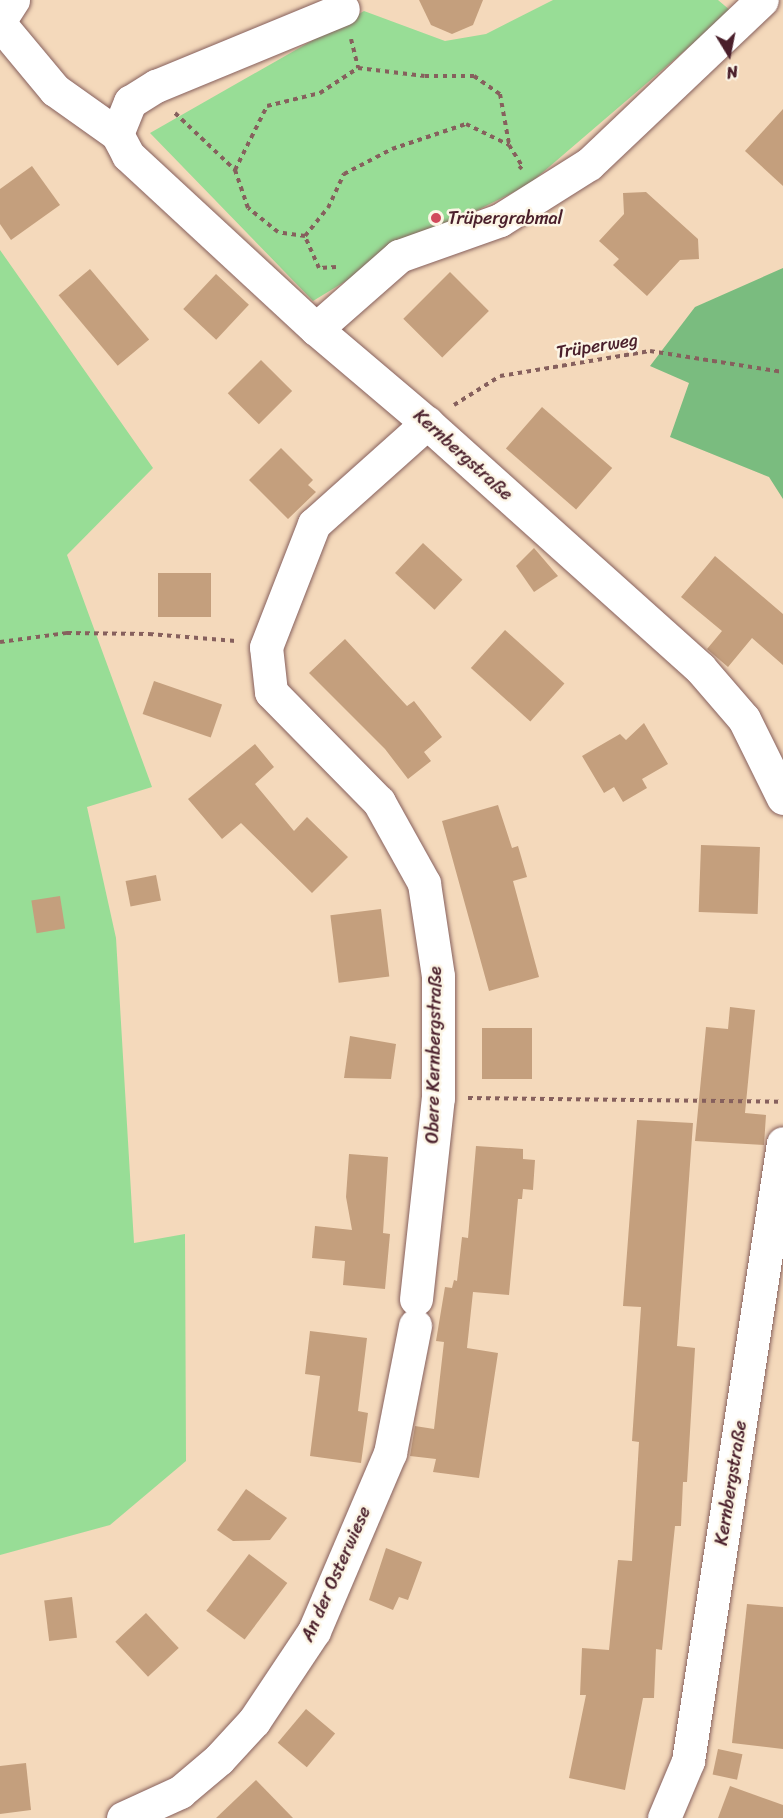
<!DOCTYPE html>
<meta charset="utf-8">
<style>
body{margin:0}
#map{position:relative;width:783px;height:1818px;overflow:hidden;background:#f4d9bb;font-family:Sriracha,sans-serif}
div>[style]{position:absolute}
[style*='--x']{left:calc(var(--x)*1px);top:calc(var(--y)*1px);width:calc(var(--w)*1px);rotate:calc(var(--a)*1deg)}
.green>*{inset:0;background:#98dd96}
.forest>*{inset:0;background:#7abc7f}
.building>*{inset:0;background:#c49f7d;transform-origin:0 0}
.path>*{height:4px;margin-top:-2px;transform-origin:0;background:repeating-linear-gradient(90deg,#86605d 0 4.5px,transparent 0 9px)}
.roads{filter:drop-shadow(0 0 2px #86605d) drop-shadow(0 0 2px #86605d)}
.minor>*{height:33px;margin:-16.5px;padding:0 16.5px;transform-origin:16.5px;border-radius:16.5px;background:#fff}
.dots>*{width:16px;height:16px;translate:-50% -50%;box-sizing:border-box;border:3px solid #fcf5e5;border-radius:50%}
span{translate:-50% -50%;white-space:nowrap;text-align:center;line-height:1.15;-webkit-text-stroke:5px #fcf5e5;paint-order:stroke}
.poi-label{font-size:18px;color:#4a1f2b}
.left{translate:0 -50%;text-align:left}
.street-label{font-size:18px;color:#4a1f2b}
.north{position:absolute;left:699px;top:24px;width:60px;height:60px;-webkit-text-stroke:4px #fcf5e5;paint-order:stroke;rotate:170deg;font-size:16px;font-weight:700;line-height:24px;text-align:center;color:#4a1f2b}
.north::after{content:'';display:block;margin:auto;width:21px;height:27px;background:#4a1f2b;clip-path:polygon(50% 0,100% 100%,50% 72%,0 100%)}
</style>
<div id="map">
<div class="green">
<i style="clip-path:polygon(553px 0,718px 0,731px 11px,528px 185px,397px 250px,313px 301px,150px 133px,364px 11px,445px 41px,486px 34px)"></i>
<i style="clip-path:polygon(0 250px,153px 468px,67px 555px,152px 787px,87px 807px,116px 938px,134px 1243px,185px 1234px,186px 1461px,110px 1525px,0 1555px)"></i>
</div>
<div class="forest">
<i style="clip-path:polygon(783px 268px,783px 499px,769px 477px,670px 437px,689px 383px,650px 366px,695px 307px)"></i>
</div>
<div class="building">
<i style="clip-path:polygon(419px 0,483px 0,473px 25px,452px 34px,431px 25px)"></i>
<i style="clip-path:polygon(783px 109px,783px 186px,745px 151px)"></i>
<i style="clip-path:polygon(32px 166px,60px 205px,11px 240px,0 224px,0 189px)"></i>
<i style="clip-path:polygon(646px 192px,698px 239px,699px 259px,680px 260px,647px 296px,613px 265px,619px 259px,599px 241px,624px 214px,623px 193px)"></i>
<i style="left:90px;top:269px;width:92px;height:41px;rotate:50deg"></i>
<i style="left:450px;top:272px;width:55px;height:66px;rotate:45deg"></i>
<i style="left:216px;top:274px;width:45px;height:48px;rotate:43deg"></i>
<i style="left:261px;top:360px;width:44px;height:47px;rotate:45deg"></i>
<i style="left:542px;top:407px;width:93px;height:55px;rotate:41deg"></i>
<i style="clip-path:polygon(281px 448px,313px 480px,308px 485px,316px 492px,288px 519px,249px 480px)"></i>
<i style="left:423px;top:543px;width:54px;height:41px;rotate:43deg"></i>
<i style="clip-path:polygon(534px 548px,558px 576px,534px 592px,516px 566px)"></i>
<i style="clip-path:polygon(715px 556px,783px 614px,783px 665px,752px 638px,728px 667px,707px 649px,722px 631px,681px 597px)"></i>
<i style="left:158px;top:573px;width:53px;height:44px"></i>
<i style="left:505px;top:630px;width:80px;height:51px;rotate:42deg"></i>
<i style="clip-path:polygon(345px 639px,407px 706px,414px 701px,442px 737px,424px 752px,431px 761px,408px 779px,385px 749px,309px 673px)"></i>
<i style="left:154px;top:681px;width:72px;height:35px;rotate:19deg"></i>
<i style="clip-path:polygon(644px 723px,668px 764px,642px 779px,647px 788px,623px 802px,614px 787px,604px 793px,582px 756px,620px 734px,626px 740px)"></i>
<i style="clip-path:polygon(255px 744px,274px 767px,255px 784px,294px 831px,307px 817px,348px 857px,312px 893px,241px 823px,222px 839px,188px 799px)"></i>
<i style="clip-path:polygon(498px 805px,512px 848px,518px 846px,527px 877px,513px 881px,539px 977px,489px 991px,442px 821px)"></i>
<i style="left:701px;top:845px;width:59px;height:67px;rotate:2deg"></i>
<i style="left:156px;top:875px;width:26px;height:31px;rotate:79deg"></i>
<i style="left:60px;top:896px;width:33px;height:29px;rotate:81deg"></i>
<i style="left:381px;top:909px;width:68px;height:51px;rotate:83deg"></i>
<i style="clip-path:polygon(730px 1007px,755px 1010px,745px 1113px,766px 1115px,764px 1145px,695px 1141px,706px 1027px,728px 1029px)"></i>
<i style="left:482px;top:1028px;width:50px;height:51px"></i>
<i style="clip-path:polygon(350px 1036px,396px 1044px,391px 1079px,344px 1078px)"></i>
<i style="clip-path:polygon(637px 1120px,693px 1123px,677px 1346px,695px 1348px,687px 1482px,683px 1482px,681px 1526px,675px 1526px,662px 1650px,656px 1649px,654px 1698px,643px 1698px,625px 1790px,569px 1778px,586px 1695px,580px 1695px,582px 1648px,609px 1650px,618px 1560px,632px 1561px,639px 1442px,632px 1441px,641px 1307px,623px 1306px)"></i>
<i style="clip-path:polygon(476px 1146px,523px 1149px,523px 1159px,535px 1160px,533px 1190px,523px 1189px,522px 1199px,518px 1199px,509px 1295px,473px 1292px,467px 1348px,498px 1353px,479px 1478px,433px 1472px,436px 1459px,410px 1456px,415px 1426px,434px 1429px,444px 1342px,436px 1341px,445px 1287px,452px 1288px,454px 1280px,457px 1281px,462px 1237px,468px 1238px)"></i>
<i style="clip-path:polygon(349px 1154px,388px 1157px,383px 1233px,390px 1234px,385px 1289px,343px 1285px,345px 1261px,312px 1258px,315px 1226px,352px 1230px,346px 1197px)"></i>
<i style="clip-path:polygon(310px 1331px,367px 1338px,358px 1411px,368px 1413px,361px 1463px,310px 1456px,320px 1376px,305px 1374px)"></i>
<i style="clip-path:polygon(246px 1489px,287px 1518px,270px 1540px,233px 1541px,217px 1530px)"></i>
<i style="clip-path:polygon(386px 1548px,422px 1562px,408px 1600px,399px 1597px,393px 1610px,369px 1600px)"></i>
<i style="left:249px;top:1554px;width:48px;height:71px;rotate:37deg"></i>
<i style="left:72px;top:1597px;width:41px;height:28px;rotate:83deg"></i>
<i style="clip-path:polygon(747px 1604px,783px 1607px,783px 1749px,732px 1743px)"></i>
<i style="left:146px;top:1613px;width:48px;height:42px;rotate:47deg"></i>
<i style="left:306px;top:1709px;width:38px;height:44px;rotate:40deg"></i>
<i style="left:718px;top:1749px;width:25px;height:26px;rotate:12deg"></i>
<i style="clip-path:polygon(26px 1763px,31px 1810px,0 1814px,0 1766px)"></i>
<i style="clip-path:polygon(256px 1780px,293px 1818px,216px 1818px)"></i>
<i style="clip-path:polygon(730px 1786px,783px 1805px,783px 1818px,718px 1818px)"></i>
</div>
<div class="path">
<i style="--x:351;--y:39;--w:30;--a:76"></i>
<i style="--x:175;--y:113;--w:83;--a:43.5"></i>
<i style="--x:305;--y:236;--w:27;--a:-172"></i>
<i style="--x:278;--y:232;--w:38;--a:-141"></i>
<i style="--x:248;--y:208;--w:40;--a:-108.9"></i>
<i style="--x:235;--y:170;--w:72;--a:-63.4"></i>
<i style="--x:267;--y:106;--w:55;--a:-13.8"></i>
<i style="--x:320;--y:93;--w:45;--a:-33.3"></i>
<i style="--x:358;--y:68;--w:67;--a:6.8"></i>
<i style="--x:425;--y:76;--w:49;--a:0"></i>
<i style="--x:474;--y:76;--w:32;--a:35"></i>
<i style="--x:500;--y:94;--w:51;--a:79.8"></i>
<i style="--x:336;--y:267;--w:17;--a:177"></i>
<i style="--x:319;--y:268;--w:35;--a:-114"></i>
<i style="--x:305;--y:236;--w:36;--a:-51"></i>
<i style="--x:328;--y:208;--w:38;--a:-65"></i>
<i style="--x:344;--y:174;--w:54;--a:-27.5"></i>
<i style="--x:392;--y:149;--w:78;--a:-18.7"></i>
<i style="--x:466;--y:124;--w:48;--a:26"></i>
<i style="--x:509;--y:145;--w:25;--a:58"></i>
<i style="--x:522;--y:166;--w:4;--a:135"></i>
<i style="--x:454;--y:405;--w:54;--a:-32.2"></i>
<i style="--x:500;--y:376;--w:152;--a:-9.5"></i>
<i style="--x:650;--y:351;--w:135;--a:9"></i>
<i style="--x:0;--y:642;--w:68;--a:-7.7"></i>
<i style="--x:67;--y:633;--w:82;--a:0.7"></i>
<i style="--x:149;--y:634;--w:87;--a:4.6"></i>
<i style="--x:468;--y:1098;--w:315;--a:0.7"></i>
</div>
<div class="roads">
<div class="minor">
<i style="--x:0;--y:20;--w:24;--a:-57"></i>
<i style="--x:0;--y:24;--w:86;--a:50.2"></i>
<i style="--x:55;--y:90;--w:76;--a:35.4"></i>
<i style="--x:117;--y:134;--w:24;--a:62"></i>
<i style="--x:128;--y:155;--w:256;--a:42.8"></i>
<i style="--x:316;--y:329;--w:145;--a:40.3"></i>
<i style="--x:427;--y:423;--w:367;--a:41.9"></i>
<i style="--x:700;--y:668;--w:67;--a:49.2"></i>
<i style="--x:744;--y:719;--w:88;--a:63.7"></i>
<i style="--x:117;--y:134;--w:35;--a:-68"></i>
<i style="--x:130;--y:102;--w:31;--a:-32"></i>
<i style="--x:156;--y:86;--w:202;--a:-22.4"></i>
<i style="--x:316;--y:329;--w:111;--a:-41.3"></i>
<i style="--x:399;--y:256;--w:107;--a:-19.6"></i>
<i style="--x:500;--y:220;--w:105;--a:-32.2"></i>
<i style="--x:589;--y:164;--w:238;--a:-43.5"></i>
<i style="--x:416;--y:1299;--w:202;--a:-83.8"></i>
<i style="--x:438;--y:1098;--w:122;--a:-90"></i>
<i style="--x:438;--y:976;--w:94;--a:-98.6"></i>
<i style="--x:424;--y:883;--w:93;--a:-119.1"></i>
<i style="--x:379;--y:802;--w:154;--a:-134.5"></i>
<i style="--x:271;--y:692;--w:45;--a:-96.3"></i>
<i style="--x:266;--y:647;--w:132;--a:-68.7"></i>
<i style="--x:314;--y:524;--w:152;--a:-41.8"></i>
<i style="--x:123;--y:1818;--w:63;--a:-24.5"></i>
<i style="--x:180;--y:1792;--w:51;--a:-40.2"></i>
<i style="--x:219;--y:1759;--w:52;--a:-47.4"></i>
<i style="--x:254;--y:1721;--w:108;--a:-56.3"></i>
<i style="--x:314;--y:1631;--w:194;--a:-66.9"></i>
<i style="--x:390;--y:1453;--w:130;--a:-78.9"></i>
<i style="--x:664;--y:1818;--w:62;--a:-67.2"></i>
<i style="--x:688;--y:1761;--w:625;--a:-81.26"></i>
</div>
</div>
<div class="dots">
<i style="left:436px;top:218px;background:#d1495b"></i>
</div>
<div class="poi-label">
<span class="left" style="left:448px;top:218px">Trüpergrabmal</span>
</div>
<div class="street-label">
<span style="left:597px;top:346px;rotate:-9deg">Trüperweg</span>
<span style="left:463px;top:455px;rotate:42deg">Kernbergstraße</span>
<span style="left:434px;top:1055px;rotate:-89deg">Obere Kernbergstraße</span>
<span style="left:731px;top:1483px;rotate:-81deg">Kernbergstraße</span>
<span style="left:336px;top:1574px;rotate:-66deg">An der Osterwiese</span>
</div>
<div class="north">N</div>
</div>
